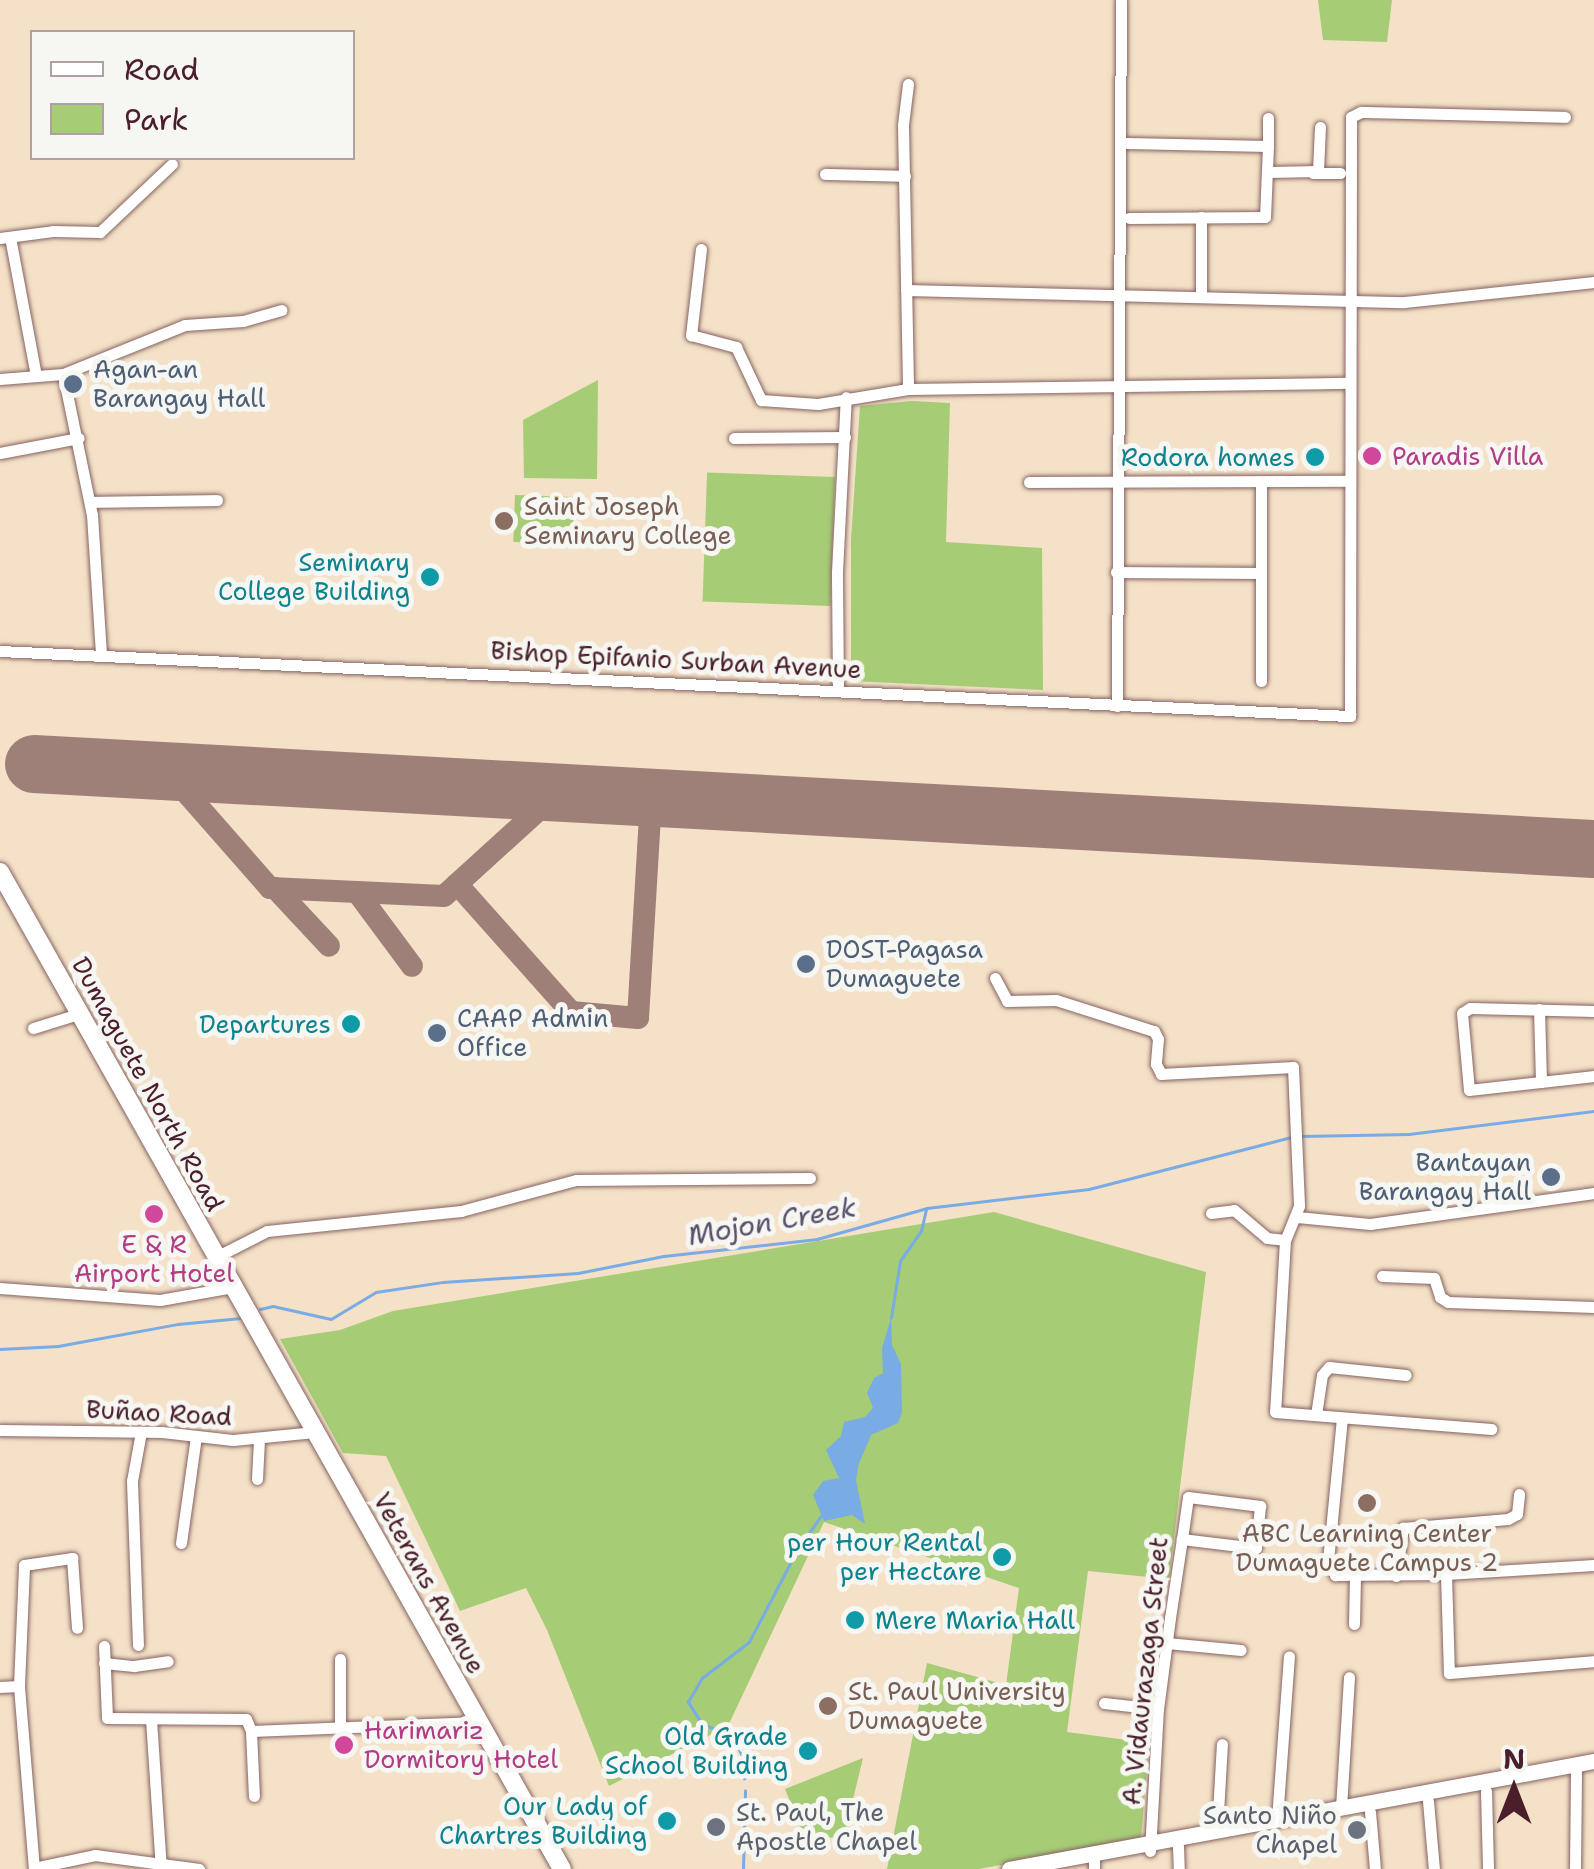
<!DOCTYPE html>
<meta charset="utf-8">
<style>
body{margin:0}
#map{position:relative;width:1594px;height:1869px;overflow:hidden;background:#f4e1c7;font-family:"Shantell Sans",sans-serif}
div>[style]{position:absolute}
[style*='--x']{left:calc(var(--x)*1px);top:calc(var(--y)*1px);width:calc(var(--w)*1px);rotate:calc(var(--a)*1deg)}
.green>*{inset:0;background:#a6cc76;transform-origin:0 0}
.water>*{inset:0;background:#79abe5}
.stream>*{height:2.5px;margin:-1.25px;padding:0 1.25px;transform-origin:1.25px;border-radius:1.25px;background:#79abe5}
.taxiway>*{height:22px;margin:-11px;padding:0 11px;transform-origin:11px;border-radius:11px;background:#9f8079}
.runway>*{height:58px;margin:-29px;padding:0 29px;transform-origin:29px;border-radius:29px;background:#9f8079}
.roads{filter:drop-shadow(0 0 2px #866362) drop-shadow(0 0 2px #866362)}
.minor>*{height:11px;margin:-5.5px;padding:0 5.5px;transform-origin:5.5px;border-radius:5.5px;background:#fff}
.major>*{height:15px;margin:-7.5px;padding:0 7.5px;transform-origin:7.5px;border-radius:7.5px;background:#fff}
.highway>*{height:18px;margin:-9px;padding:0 9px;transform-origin:9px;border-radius:9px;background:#fff}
.dots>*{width:28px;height:28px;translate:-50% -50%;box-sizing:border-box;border:5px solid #f6f6f2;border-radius:50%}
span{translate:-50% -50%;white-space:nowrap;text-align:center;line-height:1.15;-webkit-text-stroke:10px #f6f6f2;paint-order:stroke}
.service-label{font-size:25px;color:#4e5e75}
.left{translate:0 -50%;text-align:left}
.right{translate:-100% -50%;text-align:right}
.hotel-label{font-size:25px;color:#b23c85}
.culture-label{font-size:25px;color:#0d838f}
.education-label{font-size:25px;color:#785e54}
.street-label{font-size:25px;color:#4a1f2b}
.worship-label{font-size:25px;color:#5b616d}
.water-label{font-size:28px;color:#5a506c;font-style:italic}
.legend{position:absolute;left:30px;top:30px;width:325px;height:130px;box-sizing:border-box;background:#f6f6f2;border:2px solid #b1a0a2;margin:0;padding:12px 18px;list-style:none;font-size:30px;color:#4a1f2b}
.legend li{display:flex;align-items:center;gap:20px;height:50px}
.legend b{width:50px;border:2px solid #b1a0a2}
.north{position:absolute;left:1464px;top:1739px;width:100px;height:100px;-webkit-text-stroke:8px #f6f6f2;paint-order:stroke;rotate:0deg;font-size:28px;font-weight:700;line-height:40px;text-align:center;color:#4a1f2b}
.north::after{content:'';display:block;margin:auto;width:35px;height:45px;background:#4a1f2b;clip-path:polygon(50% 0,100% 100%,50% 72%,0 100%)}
</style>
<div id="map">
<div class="green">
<i style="clip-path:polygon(1318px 0,1392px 0,1387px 42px,1323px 40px)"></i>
<i style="clip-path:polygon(598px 380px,597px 479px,524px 478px,523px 420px)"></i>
<i style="clip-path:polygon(912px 401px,950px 403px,946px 542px,1042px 548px,1043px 690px,851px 681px,851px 540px,860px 406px)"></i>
<i style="left:835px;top:477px;width:129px;height:128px;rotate:92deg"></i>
<i style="left:515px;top:495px;width:59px;height:47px;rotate:2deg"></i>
<i style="clip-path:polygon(994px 1212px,1206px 1272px,1169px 1579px,1088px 1571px,1067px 1732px,1149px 1743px,1141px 1839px,979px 1869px,887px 1869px,927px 1663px,1006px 1685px,1019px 1588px,824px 1522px,728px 1726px,609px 1786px,547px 1630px,526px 1588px,460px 1611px,386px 1456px,343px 1453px,280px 1339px,340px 1330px,393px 1311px)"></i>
<i style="clip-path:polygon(863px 1758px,844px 1836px,806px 1841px,785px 1789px)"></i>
</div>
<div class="water">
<i style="clip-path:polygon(891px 1318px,892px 1345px,901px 1364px,902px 1412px,898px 1423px,871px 1435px,858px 1466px,856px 1480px,865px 1524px,852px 1515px,824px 1521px,813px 1495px,823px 1481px,839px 1478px,826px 1450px,841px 1436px,844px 1422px,865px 1417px,873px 1408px,867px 1393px,874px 1378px,883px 1373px,882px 1348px)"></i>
</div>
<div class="stream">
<i style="--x:1301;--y:1136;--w:108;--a:-1.1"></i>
<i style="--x:1409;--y:1134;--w:186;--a:-7.1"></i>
<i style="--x:260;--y:1309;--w:13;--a:-13"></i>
<i style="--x:273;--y:1306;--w:59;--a:12.6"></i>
<i style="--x:331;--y:1319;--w:52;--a:-31"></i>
<i style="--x:376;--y:1292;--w:68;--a:-8.5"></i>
<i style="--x:443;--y:1282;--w:135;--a:-3.8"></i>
<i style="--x:578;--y:1273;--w:88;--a:-11.2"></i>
<i style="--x:664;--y:1256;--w:154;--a:-6.3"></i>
<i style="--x:817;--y:1239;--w:114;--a:-15.7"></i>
<i style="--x:927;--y:1208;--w:163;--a:-6.7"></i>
<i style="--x:1089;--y:1189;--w:210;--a:-14.4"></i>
<i style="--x:891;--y:1318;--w:58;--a:-81"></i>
<i style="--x:900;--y:1261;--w:37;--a:-55"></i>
<i style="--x:921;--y:1231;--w:23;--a:-77"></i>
<i style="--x:0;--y:1349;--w:58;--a:-3"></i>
<i style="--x:58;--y:1346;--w:122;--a:-10.4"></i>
<i style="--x:178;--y:1324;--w:63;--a:-5.4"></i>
<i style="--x:744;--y:1779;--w:23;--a:-95"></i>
<i style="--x:742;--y:1756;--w:20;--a:-117"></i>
<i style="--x:733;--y:1738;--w:35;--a:-155"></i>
<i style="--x:701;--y:1723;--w:25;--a:-122"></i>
<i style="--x:688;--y:1702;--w:28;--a:-60"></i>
<i style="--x:702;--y:1678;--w:59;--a:-37.5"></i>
<i style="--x:749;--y:1642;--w:104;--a:-62.4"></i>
<i style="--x:797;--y:1550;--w:42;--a:-54.8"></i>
<i style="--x:743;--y:1869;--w:78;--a:-88.5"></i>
</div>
<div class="taxiway">
<i style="--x:168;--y:772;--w:154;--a:48.7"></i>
<i style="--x:270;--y:888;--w:174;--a:2.6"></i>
<i style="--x:444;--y:896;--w:153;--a:-42.3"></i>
<i style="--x:457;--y:884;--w:171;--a:48.3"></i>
<i style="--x:571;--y:1012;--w:67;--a:5.1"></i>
<i style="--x:638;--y:1018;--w:220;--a:-86.6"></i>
<i style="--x:275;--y:888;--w:79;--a:47"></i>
<i style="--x:357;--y:892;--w:92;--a:53.4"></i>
</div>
<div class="runway">
<i style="--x:34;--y:764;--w:1562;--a:3.12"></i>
</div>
<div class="roads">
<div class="minor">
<i style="--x:908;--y:84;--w:41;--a:97"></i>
<i style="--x:903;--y:125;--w:264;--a:88.9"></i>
<i style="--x:1268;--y:118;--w:28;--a:90"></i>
<i style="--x:1127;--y:143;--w:141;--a:1.2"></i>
<i style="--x:1268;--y:146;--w:71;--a:92.4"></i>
<i style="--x:1265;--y:217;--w:136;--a:179.6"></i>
<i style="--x:1268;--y:172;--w:50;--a:-1.1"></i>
<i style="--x:1318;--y:171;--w:44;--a:-87.4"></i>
<i style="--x:1313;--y:173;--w:27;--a:0"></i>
<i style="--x:825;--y:174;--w:80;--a:1.4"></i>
<i style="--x:10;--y:237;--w:141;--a:79.4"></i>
<i style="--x:0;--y:238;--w:53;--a:-7.5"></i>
<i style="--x:53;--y:231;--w:47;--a:1.2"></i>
<i style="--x:100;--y:232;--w:99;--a:-43.4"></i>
<i style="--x:701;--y:249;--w:87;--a:96.6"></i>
<i style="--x:691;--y:335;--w:47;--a:14.9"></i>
<i style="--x:736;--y:347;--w:59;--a:64.7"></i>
<i style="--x:761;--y:400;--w:57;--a:4"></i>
<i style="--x:818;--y:404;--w:91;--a:-9.5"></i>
<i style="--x:908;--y:389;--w:441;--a:-0.8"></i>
<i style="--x:906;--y:290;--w:498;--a:1.4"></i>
<i style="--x:1404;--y:302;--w:191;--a:-6"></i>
<i style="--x:1201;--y:295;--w:78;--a:-90"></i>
<i style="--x:63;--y:374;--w:144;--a:78.4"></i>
<i style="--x:92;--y:515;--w:141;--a:86.3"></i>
<i style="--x:0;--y:379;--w:63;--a:-4.5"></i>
<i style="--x:63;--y:374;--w:131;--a:-21.9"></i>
<i style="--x:185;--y:325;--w:58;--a:-3.9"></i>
<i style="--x:243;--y:321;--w:40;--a:-16"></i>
<i style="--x:734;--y:438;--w:111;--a:-0.5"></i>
<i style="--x:0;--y:453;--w:80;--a:-10.8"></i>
<i style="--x:1029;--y:482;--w:320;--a:-0.2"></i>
<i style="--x:90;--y:502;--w:127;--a:-0.9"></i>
<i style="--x:1116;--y:572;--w:142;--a:0.4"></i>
<i style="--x:0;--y:651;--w:1352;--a:2.76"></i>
<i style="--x:1350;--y:716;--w:599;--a:-89.9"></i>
<i style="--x:1351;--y:117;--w:11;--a:-27"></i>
<i style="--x:1361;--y:112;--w:204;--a:1.4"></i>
<i style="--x:1261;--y:681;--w:199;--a:-90"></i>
<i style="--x:838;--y:691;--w:119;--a:-90.5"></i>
<i style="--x:837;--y:572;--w:175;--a:-87.1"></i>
<i style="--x:1117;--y:706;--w:706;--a:-89.68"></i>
<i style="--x:995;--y:978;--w:26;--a:62"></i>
<i style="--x:1007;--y:1001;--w:49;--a:-1.2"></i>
<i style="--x:1056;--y:1000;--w:103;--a:17.6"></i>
<i style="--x:1154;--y:1031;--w:9;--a:63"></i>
<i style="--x:1158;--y:1039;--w:25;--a:95"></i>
<i style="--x:1156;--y:1064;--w:11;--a:63"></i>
<i style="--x:1161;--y:1074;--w:132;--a:-3"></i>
<i style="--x:1293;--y:1067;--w:139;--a:87.5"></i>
<i style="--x:1299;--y:1206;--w:37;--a:112"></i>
<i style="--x:1285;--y:1240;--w:172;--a:93.3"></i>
<i style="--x:1275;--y:1412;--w:217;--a:4.5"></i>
<i style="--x:1539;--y:1009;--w:73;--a:88.4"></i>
<i style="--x:1594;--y:1011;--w:124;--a:-178.6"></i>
<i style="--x:1470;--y:1008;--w:9;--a:148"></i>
<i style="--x:1462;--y:1013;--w:77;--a:84.8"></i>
<i style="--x:1469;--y:1090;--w:126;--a:-6.4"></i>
<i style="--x:33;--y:1028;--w:47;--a:-17.3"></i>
<i style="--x:1211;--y:1213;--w:23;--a:-7"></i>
<i style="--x:1234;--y:1210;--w:43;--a:40.3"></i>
<i style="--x:1267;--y:1238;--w:18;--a:6"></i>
<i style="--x:1297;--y:1217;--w:73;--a:5.5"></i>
<i style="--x:1370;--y:1224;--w:226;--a:-7.9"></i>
<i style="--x:216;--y:1257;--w:57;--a:-27"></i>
<i style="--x:267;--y:1231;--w:195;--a:-5.9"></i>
<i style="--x:461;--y:1211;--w:119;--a:-15.1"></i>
<i style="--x:576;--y:1180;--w:234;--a:-0.5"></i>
<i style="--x:1382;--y:1276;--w:52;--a:2.2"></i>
<i style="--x:1434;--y:1278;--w:20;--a:72"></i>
<i style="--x:1440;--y:1297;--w:9;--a:32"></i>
<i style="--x:1448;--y:1302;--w:146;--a:2"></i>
<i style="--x:0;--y:1288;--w:160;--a:4.3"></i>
<i style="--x:160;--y:1300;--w:74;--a:-10.1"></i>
<i style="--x:1316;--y:1415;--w:40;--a:-81.5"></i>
<i style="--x:1322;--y:1375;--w:11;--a:-49"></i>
<i style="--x:1329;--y:1367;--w:77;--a:5.9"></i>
<i style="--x:1342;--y:1418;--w:144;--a:95.6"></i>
<i style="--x:1328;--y:1561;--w:16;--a:63"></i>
<i style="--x:1335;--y:1575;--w:111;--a:-0.5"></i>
<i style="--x:1446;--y:1574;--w:148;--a:-3.5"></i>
<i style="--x:0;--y:1430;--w:162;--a:0.7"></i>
<i style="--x:162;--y:1432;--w:71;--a:6.4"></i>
<i style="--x:233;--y:1440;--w:82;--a:-5.6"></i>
<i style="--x:257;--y:1479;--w:40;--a:-87.1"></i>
<i style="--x:181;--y:1543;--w:108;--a:-82"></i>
<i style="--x:1446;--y:1574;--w:99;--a:88.3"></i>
<i style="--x:1449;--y:1673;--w:145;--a:-4.7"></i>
<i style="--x:1396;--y:1576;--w:49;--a:-81.7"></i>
<i style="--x:1403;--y:1528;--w:105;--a:-4.9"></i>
<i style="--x:1508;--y:1519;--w:10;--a:-29"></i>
<i style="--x:1517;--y:1514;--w:20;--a:-84"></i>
<i style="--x:1354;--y:1624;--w:48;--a:-88.8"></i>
<i style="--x:1167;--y:1643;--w:74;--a:5.4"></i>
<i style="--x:138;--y:1645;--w:164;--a:-92.1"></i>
<i style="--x:132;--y:1481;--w:50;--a:-79.6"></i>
<i style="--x:104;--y:1646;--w:72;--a:87.6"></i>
<i style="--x:107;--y:1718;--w:139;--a:0.4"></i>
<i style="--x:246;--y:1719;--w:13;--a:67"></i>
<i style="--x:251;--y:1731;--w:227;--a:-2.3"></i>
<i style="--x:340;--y:1659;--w:66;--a:90"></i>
<i style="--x:104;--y:1663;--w:30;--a:6"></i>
<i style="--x:134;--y:1666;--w:34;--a:-8"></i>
<i style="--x:0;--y:1687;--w:19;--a:-3"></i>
<i style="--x:1104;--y:1703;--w:54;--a:6.3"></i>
<i style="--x:151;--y:1719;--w:150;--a:86.2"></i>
<i style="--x:251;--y:1731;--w:65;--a:87.4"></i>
<i style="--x:1486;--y:1791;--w:78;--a:88.5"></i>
<i style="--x:1428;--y:1801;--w:68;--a:85"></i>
<i style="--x:1341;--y:1808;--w:131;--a:-86.5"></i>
<i style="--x:1370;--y:1812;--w:57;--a:85"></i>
<i style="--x:1277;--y:1819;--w:163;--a:-85.8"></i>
<i style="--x:1217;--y:1830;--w:86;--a:-86.7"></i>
<i style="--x:1178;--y:1846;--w:23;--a:88"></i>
<i style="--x:1150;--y:1851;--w:142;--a:-86.8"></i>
<i style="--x:1158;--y:1709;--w:92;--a:-82.5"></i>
<i style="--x:1170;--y:1618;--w:80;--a:-81.4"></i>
<i style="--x:1182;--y:1539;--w:42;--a:-81.9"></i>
<i style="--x:1188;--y:1497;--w:73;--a:7.1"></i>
<i style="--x:1260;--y:1506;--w:42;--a:95.4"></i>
<i style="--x:1256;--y:1548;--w:75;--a:-173.1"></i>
<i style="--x:34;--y:1868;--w:62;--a:-12"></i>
<i style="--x:95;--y:1855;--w:105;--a:7.7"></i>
<i style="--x:34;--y:1869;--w:184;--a:-94.7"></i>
<i style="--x:19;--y:1686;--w:121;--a:-87.6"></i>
<i style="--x:24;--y:1565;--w:49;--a:-8.3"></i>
<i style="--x:72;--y:1558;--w:70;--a:85.9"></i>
<i style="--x:1094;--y:1869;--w:8;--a:-90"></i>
<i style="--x:1575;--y:1869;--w:104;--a:-89.4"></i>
</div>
<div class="major">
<i style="--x:1009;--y:1869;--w:595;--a:-10.46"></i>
</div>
<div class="highway">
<i style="--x:0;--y:872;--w:1144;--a:60.59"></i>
</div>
</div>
<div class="dots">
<i style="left:73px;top:384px;background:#5c6f8a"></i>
<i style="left:1372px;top:456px;background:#d1479c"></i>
<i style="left:1315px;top:457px;background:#0f9aa8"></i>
<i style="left:504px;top:521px;background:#8d6e63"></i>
<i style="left:430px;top:577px;background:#0f9aa8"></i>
<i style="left:806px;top:964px;background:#5c6f8a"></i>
<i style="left:351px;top:1024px;background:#0f9aa8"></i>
<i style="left:437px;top:1033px;background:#5c6f8a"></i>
<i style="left:1551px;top:1177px;background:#5c6f8a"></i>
<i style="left:154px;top:1214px;background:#d1479c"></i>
<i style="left:1367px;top:1503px;background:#8d6e63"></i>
<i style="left:1002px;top:1557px;background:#0f9aa8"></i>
<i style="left:855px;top:1620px;background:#0f9aa8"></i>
<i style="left:828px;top:1706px;background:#8d6e63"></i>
<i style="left:344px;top:1745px;background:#d1479c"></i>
<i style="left:808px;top:1751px;background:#0f9aa8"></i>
<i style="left:667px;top:1821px;background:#0f9aa8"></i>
<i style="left:716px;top:1827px;background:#6b7280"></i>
<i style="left:1357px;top:1830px;background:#6b7280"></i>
</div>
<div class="service-label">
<span class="left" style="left:93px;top:384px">Agan-an<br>Barangay Hall</span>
<span class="left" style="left:826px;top:964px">DOST-Pagasa<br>Dumaguete</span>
<span class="left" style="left:457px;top:1033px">CAAP Admin<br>Office</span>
<span class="right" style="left:1531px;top:1177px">Bantayan<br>Barangay Hall</span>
</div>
<div class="hotel-label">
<span class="left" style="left:1392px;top:456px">Paradis Villa</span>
<span style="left:154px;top:1259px">E &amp; R<br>Airport Hotel</span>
<span class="left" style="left:364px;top:1745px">Harimariz<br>Dormitory Hotel</span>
</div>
<div class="culture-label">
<span class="right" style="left:1295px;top:457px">Rodora homes</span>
<span class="right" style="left:410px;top:577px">Seminary<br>College Building</span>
<span class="right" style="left:331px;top:1024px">Departures</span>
<span class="right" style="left:982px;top:1557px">per Hour Rental<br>per Hectare</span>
<span class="left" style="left:875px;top:1620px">Mere Maria Hall</span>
<span class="right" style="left:788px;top:1751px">Old Grade<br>School Building</span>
<span class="right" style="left:647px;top:1821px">Our Lady of<br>Chartres Building</span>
</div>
<div class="education-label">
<span class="left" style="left:524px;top:521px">Saint Joseph<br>Seminary College</span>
<span style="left:1367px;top:1548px">ABC Learning Center<br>Dumaguete Campus 2</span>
<span class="left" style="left:848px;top:1706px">St. Paul University<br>Dumaguete</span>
</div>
<div class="street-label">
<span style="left:676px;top:660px;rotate:3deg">Bishop Epifanio Surban Avenue</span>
<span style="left:148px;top:1084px;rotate:61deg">Dumaguete North Road</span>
<span style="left:159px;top:1413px;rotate:3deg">Buñao Road</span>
<span style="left:429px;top:1583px;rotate:61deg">Veterans Avenue</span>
<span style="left:1145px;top:1671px;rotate:-84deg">A. Vidaurazaga Street</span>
</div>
<div class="worship-label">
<span class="left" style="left:736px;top:1827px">St. Paul, The<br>Apostle Chapel</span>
<span class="right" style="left:1337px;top:1830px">Santo Niño<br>Chapel</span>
</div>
<div class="water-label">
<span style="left:772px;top:1221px;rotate:-10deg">Mojon Creek</span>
</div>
<ul class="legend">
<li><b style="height:12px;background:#fff"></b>Road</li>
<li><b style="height:28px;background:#a6cc76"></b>Park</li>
</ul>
<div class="north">N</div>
</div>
